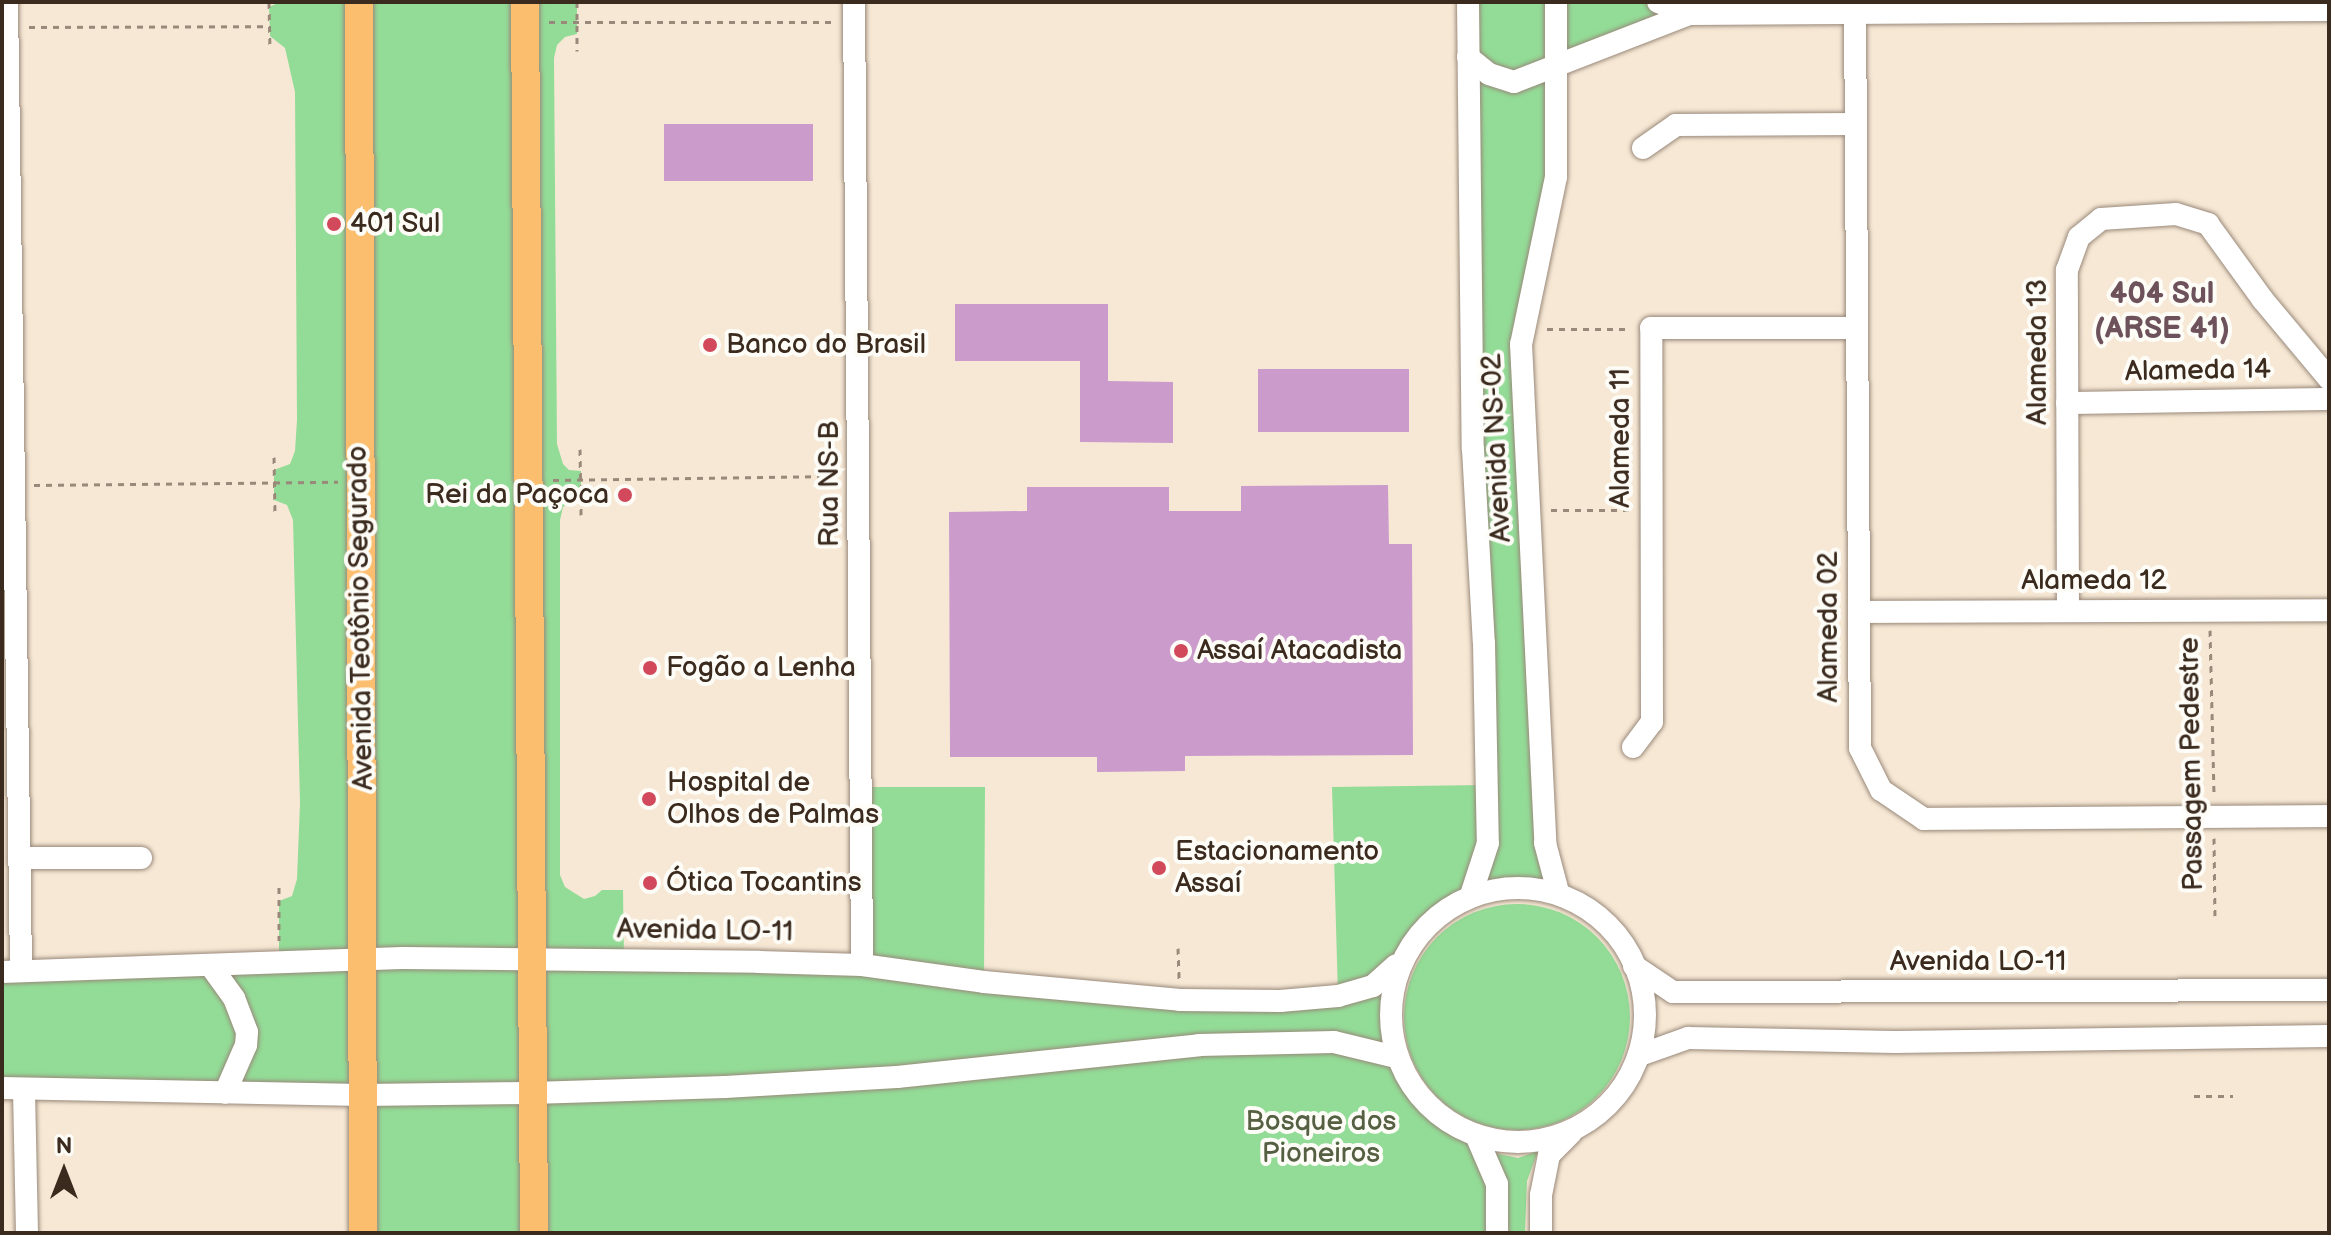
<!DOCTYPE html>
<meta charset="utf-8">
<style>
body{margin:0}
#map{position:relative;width:2331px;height:1235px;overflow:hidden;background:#f7e8d5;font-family:"Balsamiq Sans",sans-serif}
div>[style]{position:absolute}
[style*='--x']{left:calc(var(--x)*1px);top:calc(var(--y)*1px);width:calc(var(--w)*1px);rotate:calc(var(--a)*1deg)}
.green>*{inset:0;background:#93dc97}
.round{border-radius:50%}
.building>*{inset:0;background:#cb9bcc;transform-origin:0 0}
.path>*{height:3px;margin-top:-1.5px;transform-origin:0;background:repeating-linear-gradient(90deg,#99897a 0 6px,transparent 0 12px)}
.roads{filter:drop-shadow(0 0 2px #99897a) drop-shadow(0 0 2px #99897a)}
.minor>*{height:22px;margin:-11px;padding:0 11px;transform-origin:11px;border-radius:11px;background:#fff}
.minor>.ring{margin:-11px;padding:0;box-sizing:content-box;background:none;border:22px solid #fff;border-radius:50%}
.major>*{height:28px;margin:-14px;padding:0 14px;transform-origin:14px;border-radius:14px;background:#fbbd6e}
.dots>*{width:22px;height:22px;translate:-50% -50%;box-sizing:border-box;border:4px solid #fdfcf7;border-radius:50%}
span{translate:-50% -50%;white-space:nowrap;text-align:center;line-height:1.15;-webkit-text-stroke:8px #fdfcf7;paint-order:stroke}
.poi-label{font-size:28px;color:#3b2a1e}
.left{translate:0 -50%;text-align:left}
.right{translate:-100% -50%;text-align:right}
.street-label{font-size:28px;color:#3b2a1e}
.park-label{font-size:28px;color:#555f42}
.neighbourhood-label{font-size:30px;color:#6d525b;font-weight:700}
.frame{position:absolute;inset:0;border:4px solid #3b2a1e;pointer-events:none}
.north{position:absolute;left:24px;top:1131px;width:80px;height:80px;-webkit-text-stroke:6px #fdfcf7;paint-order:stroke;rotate:0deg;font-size:22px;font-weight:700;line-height:32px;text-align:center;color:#3b2a1e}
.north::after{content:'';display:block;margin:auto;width:28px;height:36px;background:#3b2a1e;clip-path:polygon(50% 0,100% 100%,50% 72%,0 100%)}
</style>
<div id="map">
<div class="green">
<i style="clip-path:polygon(280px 2px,577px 3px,577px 34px,565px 37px,557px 45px,554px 58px,557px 444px,563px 464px,569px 470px,581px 471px,581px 499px,571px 501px,563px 507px,560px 520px,560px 875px,565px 887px,584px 899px,595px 896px,602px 890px,623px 890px,624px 960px,862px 965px,862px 787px,985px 787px,984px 979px,1180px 1000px,1338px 996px,1332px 787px,1485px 785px,1468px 2px,1658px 2px,1689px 14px,1556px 69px,1556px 177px,1521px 344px,1558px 892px,1472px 892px,1427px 926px,1396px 965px,1391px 1018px,1396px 1057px,1420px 1097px,1478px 1140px,1497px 1233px,363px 1233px,362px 1095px,2px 1088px,2px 972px,279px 962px,279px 901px,292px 896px,297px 879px,300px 803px,293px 520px,287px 505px,274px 500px,274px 470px,290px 464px,295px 451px,297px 420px,295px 92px,285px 48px,270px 36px,269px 7px)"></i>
<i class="round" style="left:1404px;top:904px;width:226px;height:226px"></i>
<i style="clip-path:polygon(1538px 1151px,1527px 1181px,1525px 1233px,1509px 1233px,1504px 1178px,1489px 1152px,1518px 1158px)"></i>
</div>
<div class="building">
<i style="left:664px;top:124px;width:149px;height:57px"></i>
<i style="clip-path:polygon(955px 304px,1108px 304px,1108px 381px,1173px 382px,1173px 443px,1080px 442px,1080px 361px,955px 361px)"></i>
<i style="left:1258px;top:369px;width:151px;height:63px"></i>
<i style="clip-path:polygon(1388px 485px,1389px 544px,1412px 544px,1413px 755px,1185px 756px,1185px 771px,1097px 772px,1097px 757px,950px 757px,949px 512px,1027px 511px,1027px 487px,1169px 487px,1169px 511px,1241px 511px,1241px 486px)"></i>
</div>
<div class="path">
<i style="--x:269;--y:2;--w:46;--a:88.8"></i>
<i style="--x:577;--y:2;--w:49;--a:90"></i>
<i style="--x:549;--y:22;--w:284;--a:0"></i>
<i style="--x:29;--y:27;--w:240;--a:-0.2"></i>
<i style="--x:1547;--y:329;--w:84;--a:0"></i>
<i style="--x:580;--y:449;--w:66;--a:89.1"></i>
<i style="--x:274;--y:457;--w:56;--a:89"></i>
<i style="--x:553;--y:480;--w:284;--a:-0.8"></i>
<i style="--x:34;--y:485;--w:304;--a:-0.6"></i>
<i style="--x:1551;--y:510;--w:80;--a:0"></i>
<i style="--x:2210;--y:630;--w:165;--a:88.6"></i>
<i style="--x:2214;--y:838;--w:78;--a:89.3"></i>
<i style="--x:279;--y:887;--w:56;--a:90"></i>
<i style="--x:1178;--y:948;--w:32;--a:88"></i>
<i style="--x:2194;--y:1096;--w:39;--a:0"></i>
</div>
<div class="roads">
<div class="minor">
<i style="--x:7;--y:2;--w:968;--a:89.17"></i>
<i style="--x:854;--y:2;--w:963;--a:89.52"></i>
<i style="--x:1468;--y:2;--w:447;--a:89.4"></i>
<i style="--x:1473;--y:449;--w:194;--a:86.8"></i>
<i style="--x:1484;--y:643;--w:200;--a:88.9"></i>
<i style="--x:1488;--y:843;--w:52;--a:108.1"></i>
<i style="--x:1556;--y:2;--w:175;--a:90"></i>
<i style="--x:1556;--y:177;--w:171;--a:101.8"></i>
<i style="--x:1521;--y:344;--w:500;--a:87.2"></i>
<i style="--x:1545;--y:843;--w:51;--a:75.1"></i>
<i style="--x:1658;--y:2;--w:33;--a:21"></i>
<i style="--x:1689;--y:14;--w:640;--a:-0.36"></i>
<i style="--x:1855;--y:2;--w:746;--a:89.62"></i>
<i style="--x:1860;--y:748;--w:47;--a:63.4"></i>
<i style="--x:1881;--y:790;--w:52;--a:34"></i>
<i style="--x:1924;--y:819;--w:405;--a:-0.4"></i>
<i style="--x:1468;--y:57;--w:27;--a:39"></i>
<i style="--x:1489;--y:74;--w:26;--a:18"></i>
<i style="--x:1514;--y:82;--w:188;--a:-21.2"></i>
<i style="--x:1643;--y:148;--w:40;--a:-34.9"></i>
<i style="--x:1676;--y:125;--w:180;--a:-0.3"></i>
<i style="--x:2067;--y:403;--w:262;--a:-0.9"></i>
<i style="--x:2068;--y:611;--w:341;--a:-90.2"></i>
<i style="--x:2067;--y:270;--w:35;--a:-70"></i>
<i style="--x:2079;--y:237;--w:28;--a:-39"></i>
<i style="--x:2101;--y:219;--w:75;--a:-3.8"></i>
<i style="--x:2176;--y:214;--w:34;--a:17"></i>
<i style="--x:2208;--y:224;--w:94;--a:54.1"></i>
<i style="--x:2263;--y:300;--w:103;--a:50.1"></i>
<i style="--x:1859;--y:612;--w:470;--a:-0.2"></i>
<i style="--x:1633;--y:747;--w:31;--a:-53"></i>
<i style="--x:1652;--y:722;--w:394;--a:-90.1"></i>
<i style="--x:1651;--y:328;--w:206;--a:0"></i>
<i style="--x:19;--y:858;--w:122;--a:0"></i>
<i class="ring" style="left:1391px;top:888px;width:232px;height:232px"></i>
<i style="--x:210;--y:965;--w:41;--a:54"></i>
<i style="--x:234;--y:998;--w:36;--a:69"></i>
<i style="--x:247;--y:1032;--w:13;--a:94"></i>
<i style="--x:246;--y:1045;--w:52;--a:113.6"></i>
<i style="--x:1634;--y:966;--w:47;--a:33.7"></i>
<i style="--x:1673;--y:992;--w:656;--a:-0.17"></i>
<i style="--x:2;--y:972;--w:400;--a:-2"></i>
<i style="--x:402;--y:958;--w:357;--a:0.6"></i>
<i style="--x:759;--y:962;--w:103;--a:1.7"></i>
<i style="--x:862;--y:965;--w:123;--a:7.9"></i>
<i style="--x:984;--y:982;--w:197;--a:5.2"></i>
<i style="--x:1180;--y:1000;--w:100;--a:0.6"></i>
<i style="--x:1280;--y:1001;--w:58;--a:-4.9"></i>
<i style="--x:1338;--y:996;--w:36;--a:-16"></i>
<i style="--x:1373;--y:986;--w:31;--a:-42"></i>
<i style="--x:1643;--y:1054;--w:48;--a:-19.6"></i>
<i style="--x:1688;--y:1038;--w:207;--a:1.1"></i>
<i style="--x:1895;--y:1042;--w:434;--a:-0.8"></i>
<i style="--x:2;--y:1088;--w:360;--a:1.1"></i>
<i style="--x:362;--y:1095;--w:170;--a:-0.7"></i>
<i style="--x:532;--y:1093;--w:193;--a:-1.8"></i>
<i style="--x:725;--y:1087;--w:172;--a:-3.3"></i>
<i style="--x:897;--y:1077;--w:304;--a:-6"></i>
<i style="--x:1199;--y:1045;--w:135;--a:-1.3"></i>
<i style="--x:1334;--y:1042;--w:64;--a:13.6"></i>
<i style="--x:24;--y:1090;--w:143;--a:88.8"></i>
<i style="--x:1478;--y:1140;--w:48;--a:66.6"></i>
<i style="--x:1497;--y:1184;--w:49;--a:90"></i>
<i style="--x:1541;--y:1233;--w:38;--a:-90"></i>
<i style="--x:1541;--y:1195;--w:41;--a:-78.7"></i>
<i style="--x:1549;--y:1155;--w:31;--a:-45"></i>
</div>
<div class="major">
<i style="--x:359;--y:2;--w:1231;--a:89.81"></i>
<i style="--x:525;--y:2;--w:1231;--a:89.58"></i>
</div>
</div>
<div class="dots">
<i style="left:334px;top:224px;background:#d1495b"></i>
<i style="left:710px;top:345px;background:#d1495b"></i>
<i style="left:625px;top:495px;background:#d1495b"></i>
<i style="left:1181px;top:651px;background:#d1495b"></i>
<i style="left:650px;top:668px;background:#d1495b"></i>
<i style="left:649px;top:799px;background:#d1495b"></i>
<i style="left:1159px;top:868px;background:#d1495b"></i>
<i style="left:650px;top:883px;background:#d1495b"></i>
</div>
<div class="poi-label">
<span class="left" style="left:350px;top:224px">401 Sul</span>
<span class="left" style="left:726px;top:345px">Banco do Brasil</span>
<span class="right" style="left:609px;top:495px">Rei da Paçoca</span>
<span class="left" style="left:1197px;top:651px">Assaí Atacadista</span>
<span class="left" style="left:666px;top:668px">Fogão a Lenha</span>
<span class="left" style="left:667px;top:799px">Hospital de<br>Olhos de Palmas</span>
<span class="left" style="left:1175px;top:868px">Estacionamento<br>Assaí</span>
<span class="left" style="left:666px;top:883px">Ótica Tocantins</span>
</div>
<div class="street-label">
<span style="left:2038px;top:352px;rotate:-90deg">Alameda 13</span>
<span style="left:2198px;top:371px;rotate:-1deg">Alameda 14</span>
<span style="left:1621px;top:438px;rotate:-90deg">Alameda 11</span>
<span style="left:1497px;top:448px;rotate:-93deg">Avenida NS-02</span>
<span style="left:830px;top:484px;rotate:-90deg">Rua NS-B</span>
<span style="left:2094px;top:581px">Alameda 12</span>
<span style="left:361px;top:618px;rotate:-91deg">Avenida Teotônio Segurado</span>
<span style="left:1829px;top:627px;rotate:-90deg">Alameda 02</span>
<span style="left:2192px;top:764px;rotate:-91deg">Passagem Pedestre</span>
<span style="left:705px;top:931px;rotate:1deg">Avenida LO-11</span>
<span style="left:1978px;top:962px">Avenida LO-11</span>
</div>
<div class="park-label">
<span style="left:1321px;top:1138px">Bosque dos<br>Pioneiros</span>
</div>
<div class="neighbourhood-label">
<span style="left:2162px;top:311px">404 Sul<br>(ARSE 41)</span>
</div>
<div class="frame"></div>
<div class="north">N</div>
</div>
